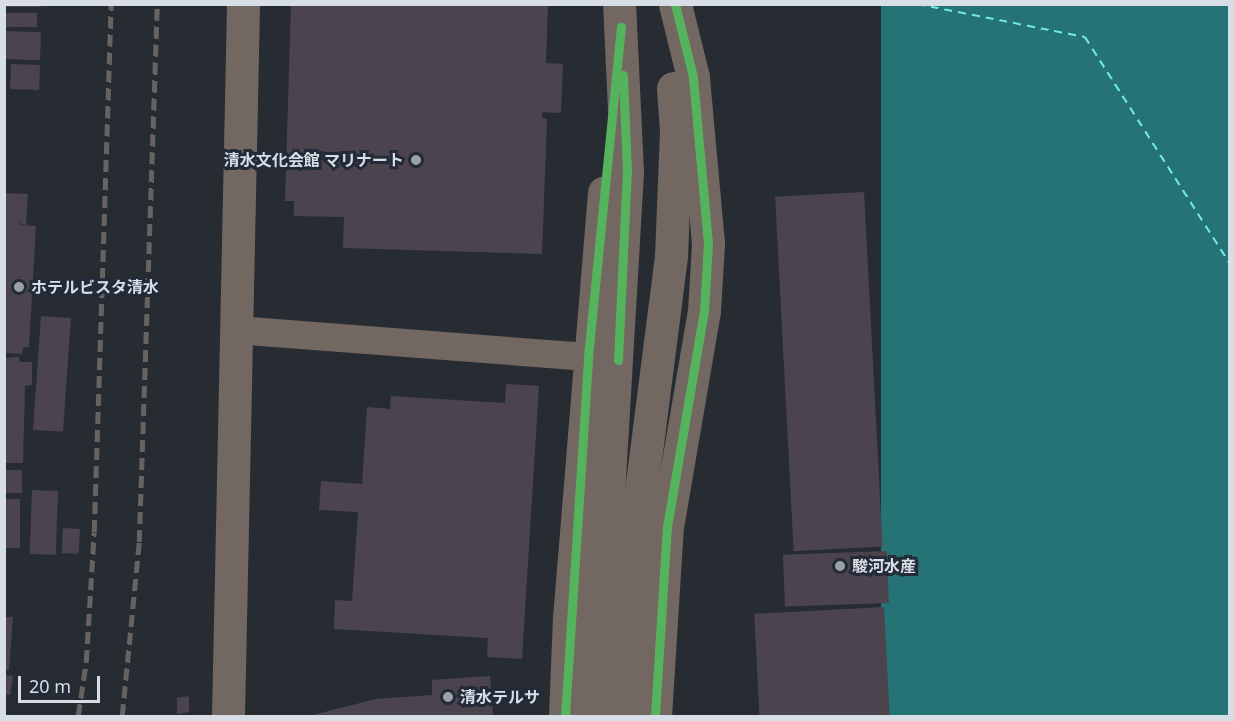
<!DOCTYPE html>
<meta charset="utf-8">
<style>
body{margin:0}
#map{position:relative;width:1234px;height:721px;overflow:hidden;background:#272c32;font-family:"Noto Sans","Noto Sans JP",sans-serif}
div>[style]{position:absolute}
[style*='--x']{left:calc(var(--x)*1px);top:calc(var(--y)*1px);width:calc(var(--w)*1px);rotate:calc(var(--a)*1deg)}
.water>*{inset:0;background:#257375;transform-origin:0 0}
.ferry>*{height:1.5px;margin-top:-0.75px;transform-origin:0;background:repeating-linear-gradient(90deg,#70e9ec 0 8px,transparent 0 14px)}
.building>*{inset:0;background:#4b444e;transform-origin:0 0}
.minor>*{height:28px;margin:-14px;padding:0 14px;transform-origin:14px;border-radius:14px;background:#736762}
.tertiary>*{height:33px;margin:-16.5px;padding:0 16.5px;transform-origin:16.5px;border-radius:16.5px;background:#736762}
.rail>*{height:4.5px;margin-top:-2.25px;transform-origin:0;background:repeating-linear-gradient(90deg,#686363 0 12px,transparent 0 18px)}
.cycleway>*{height:9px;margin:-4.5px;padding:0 4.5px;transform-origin:4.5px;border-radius:4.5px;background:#56b35d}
.dots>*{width:16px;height:16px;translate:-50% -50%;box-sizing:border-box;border:3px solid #222b37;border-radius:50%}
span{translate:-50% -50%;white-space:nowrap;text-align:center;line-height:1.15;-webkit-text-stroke:6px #222b37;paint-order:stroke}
.poi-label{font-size:16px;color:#d8dee6;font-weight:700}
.right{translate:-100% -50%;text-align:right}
.left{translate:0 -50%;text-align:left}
.frame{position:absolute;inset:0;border:6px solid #d8dee6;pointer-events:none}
.scale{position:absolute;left:18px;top:676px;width:82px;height:27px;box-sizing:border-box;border:3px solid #d8dee6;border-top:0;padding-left:8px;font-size:18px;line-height:21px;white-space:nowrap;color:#d8dee6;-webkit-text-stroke:4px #222b37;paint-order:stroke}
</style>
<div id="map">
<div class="water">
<i style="left:881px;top:5px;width:348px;height:712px"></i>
</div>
<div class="ferry">
<i style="--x:917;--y:4;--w:171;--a:11.1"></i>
<i style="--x:1085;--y:37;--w:269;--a:57.4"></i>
</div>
<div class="building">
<i style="left:4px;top:4px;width:37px;height:3px"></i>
<i style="clip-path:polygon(291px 4px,548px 4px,546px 63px,563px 64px,561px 113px,542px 112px,542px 118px,547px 119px,542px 254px,343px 248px,344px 217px,294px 216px,294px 201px,285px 201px)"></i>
<i style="left:4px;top:13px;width:33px;height:14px"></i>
<i style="left:4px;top:31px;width:37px;height:28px;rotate:2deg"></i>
<i style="left:11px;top:64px;width:29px;height:25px;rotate:2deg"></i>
<i style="left:864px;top:192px;width:355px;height:89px;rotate:87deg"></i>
<i style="clip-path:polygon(4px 193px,28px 194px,26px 225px,21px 224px,20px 219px,20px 225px,36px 226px,29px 347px,23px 347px,22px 354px,4px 353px)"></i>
<i style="left:41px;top:316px;width:30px;height:114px;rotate:4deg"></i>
<i style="clip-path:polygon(19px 357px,20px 362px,32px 362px,32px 385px,25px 386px,23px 463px,4px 463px,4px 358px)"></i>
<i style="clip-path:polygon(506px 384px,539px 386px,522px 659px,487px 657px,488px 638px,334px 629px,335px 600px,352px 601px,358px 512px,319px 510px,321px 481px,362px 484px,367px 407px,390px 409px,391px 396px,505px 403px)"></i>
<i style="left:4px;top:470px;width:18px;height:23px"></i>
<i style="left:32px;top:490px;width:26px;height:64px;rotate:2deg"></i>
<i style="left:4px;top:499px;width:16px;height:49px"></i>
<i style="left:63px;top:528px;width:17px;height:25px;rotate:3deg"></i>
<i style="left:887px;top:551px;width:52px;height:104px;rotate:88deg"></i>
<i style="left:884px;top:607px;width:109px;height:130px;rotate:87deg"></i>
<i style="clip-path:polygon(4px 617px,13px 617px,9px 670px,4px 669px)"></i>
<i style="clip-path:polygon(4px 675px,13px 676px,10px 695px,4px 694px)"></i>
<i style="clip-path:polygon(490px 676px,493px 716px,309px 716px,376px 699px,432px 695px,432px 680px)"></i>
<i style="clip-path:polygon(189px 696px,189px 712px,177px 714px,177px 698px)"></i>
</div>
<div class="minor">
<i style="--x:236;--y:330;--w:353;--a:4.4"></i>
</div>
<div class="tertiary">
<i style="--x:228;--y:716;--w:712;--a:-88.79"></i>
<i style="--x:565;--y:716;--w:98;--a:-87.7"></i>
<i style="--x:569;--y:618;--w:427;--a:-85.3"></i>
<i style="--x:595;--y:716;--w:545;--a:-86.63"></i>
<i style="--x:627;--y:172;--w:168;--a:-92.7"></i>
<i style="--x:625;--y:716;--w:163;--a:-87.2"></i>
<i style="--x:633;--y:553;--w:299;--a:-82.7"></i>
<i style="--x:671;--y:256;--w:125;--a:-87.7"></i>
<i style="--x:676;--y:131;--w:43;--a:-94"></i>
<i style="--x:655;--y:716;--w:189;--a:-86.4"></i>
<i style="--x:667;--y:527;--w:219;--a:-80.3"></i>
<i style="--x:704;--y:311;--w:68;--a:-86.6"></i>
<i style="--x:708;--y:243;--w:167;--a:-95.2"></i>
<i style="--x:693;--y:77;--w:75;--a:-103.9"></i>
</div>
<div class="rail">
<i style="--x:78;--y:716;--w:55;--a:-81.6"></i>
<i style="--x:86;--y:662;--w:130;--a:-86.5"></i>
<i style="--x:94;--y:532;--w:528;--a:-88.16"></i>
<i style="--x:122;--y:716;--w:175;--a:-84.4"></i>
<i style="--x:139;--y:542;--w:538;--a:-88.08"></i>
</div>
<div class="cycleway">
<i style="--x:618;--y:360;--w:188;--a:-87.3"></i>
<i style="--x:627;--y:172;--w:97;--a:-92.4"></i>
<i style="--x:565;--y:716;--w:360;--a:-86.3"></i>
<i style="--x:588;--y:357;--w:332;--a:-84.3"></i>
<i style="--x:655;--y:716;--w:189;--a:-86.4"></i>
<i style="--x:667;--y:527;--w:219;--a:-80.3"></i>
<i style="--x:704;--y:311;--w:68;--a:-86.6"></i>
<i style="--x:708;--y:243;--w:167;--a:-95.2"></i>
<i style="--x:693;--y:77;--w:75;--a:-103.9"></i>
</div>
<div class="dots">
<i style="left:416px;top:160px;background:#9aa0a7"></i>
<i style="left:19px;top:287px;background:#9aa0a7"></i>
<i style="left:840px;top:566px;background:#9aa0a7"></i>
<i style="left:448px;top:697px;background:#9aa0a7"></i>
</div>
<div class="poi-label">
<span class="right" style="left:404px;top:160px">清水文化会館 マリナート</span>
<span class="left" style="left:31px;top:287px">ホテルビスタ清水</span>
<span class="left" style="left:852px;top:566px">駿河水産</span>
<span class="left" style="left:460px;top:697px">清水テルサ</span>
</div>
<div class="frame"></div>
<div class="scale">20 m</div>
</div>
